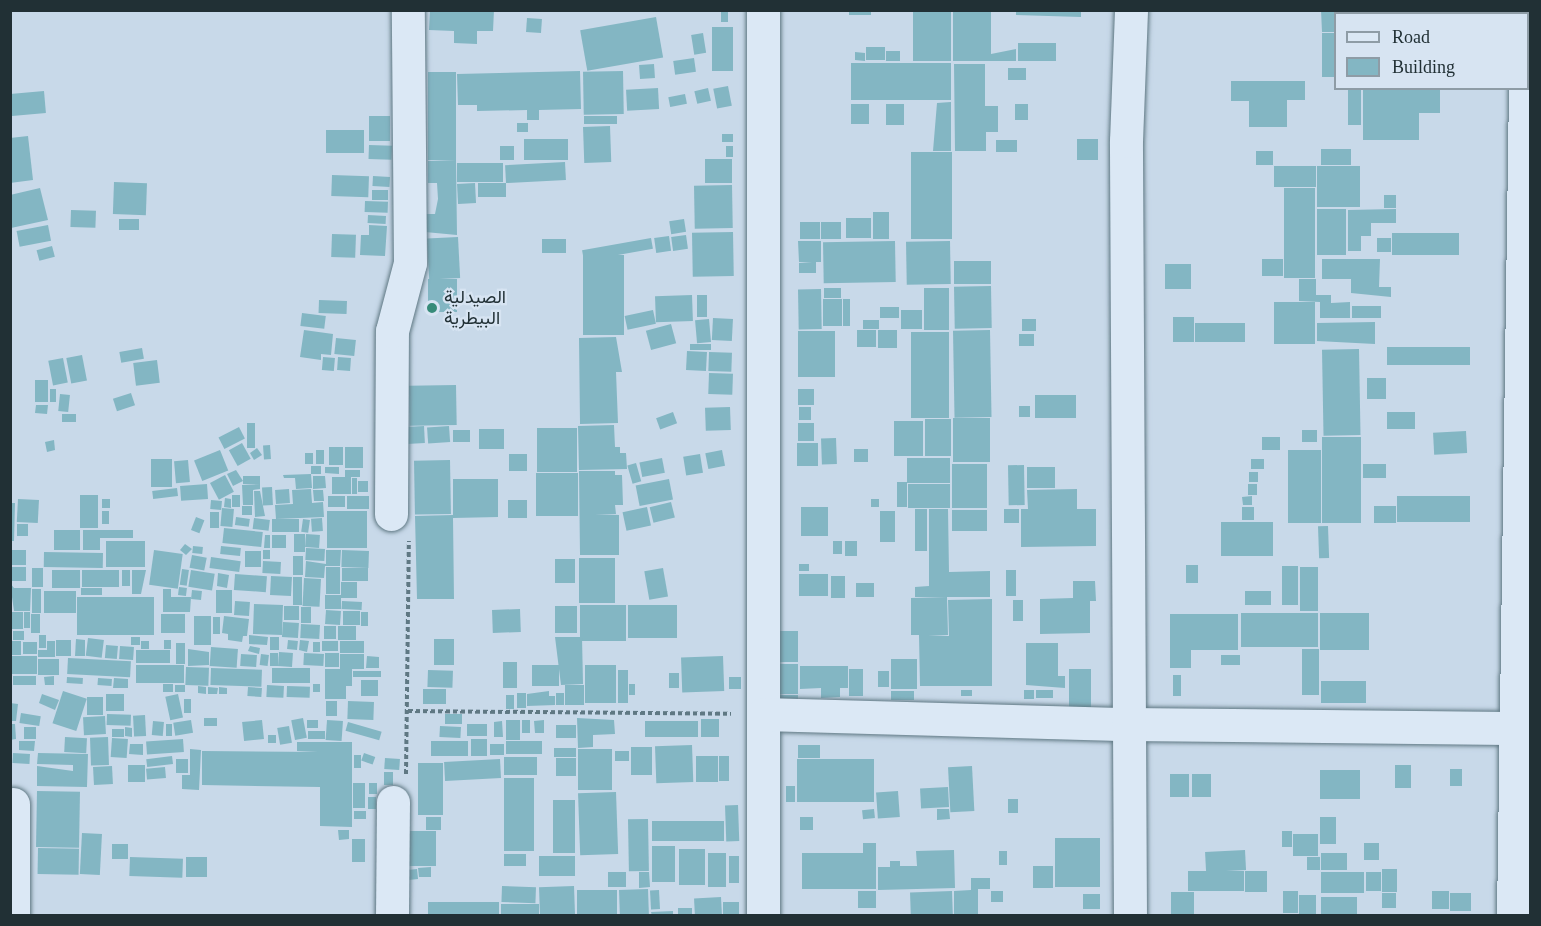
<!DOCTYPE html>
<meta charset="utf-8">
<style>
body{margin:0}
#map{position:relative;width:1541px;height:926px;overflow:hidden;background:#c8d9e9;font-family:"Times New Roman",Vazirmatn,serif}
div>[style]{position:absolute}
[style*='--x']{left:calc(var(--x)*1px);top:calc(var(--y)*1px);width:calc(var(--w)*1px);rotate:calc(var(--a)*1deg)}
.building>*{inset:0;background:#83b6c3;transform-origin:0 0}
.path>*{height:4px;margin-top:-2px;transform-origin:0;background:repeating-linear-gradient(90deg,#5f7883 0 4.5px,transparent 0 7.5px)}
.roads{filter:drop-shadow(0 0 2px #5f7883) drop-shadow(0 0 2px #5f7883)}
.minor>*{height:33px;margin:-16.5px;padding:0 16.5px;transform-origin:16.5px;border-radius:16.5px;background:#dbe8f5}
.dots>*{width:16px;height:16px;translate:-50% -50%;box-sizing:border-box;border:3px solid #d7e4f2;border-radius:50%}
span{translate:-50% -50%;white-space:nowrap;text-align:center;line-height:1.15;-webkit-text-stroke:4.5px #d7e4f2;paint-order:stroke}
.poi-label{font-size:18px;color:#213035}
.left{translate:0 -50%;text-align:left}
.frame{position:absolute;inset:0;border:12px solid #213035;pointer-events:none}
.legend{position:absolute;left:1334px;top:12px;width:195px;height:78px;box-sizing:border-box;background:#d7e4f2;border:2px solid #8e9ca6;margin:0;padding:8px 10px;list-style:none;font-size:18px;color:#213035}
.legend li{display:flex;align-items:center;gap:12px;height:30px}
.legend b{width:30px;border:2px solid #8e9ca6}
</style>
<div id="map">
<div class="building">
<i style="clip-path:polygon(430px 10px,494px 10px,493px 31px,477px 31px,477px 44px,454px 43px,454px 31px,429px 30px)"></i>
<i style="left:721px;top:10px;width:7px;height:12px"></i>
<i style="left:849px;top:10px;width:22px;height:5px"></i>
<i style="left:913px;top:10px;width:38px;height:51px"></i>
<i style="clip-path:polygon(953px 10px,991px 10px,991px 54px,1016px 49px,1016px 61px,953px 61px)"></i>
<i style="clip-path:polygon(1016px 10px,1081px 10px,1081px 17px,1016px 15px)"></i>
<i style="clip-path:polygon(1321px 10px,1341px 10px,1336px 14px,1336px 32px,1322px 32px)"></i>
<i style="left:1343px;top:10px;width:19px;height:4px"></i>
<i style="left:656px;top:17px;width:41px;height:77px;rotate:80deg"></i>
<i style="left:527px;top:18px;width:15px;height:14px;rotate:4deg"></i>
<i style="left:712px;top:27px;width:21px;height:44px"></i>
<i style="left:703px;top:33px;width:20px;height:12px;rotate:81deg"></i>
<i style="left:1322px;top:33px;width:14px;height:44px"></i>
<i style="left:1018px;top:43px;width:38px;height:18px"></i>
<i style="left:866px;top:47px;width:19px;height:13px"></i>
<i style="left:886px;top:51px;width:14px;height:10px"></i>
<i style="clip-path:polygon(855px 52px,865px 53px,865px 61px,855px 60px)"></i>
<i style="left:694px;top:58px;width:14px;height:21px;rotate:82deg"></i>
<i style="left:951px;top:63px;width:37px;height:100px;rotate:90deg"></i>
<i style="left:654px;top:64px;width:14px;height:15px;rotate:86deg"></i>
<i style="clip-path:polygon(954px 64px,985px 64px,985px 106px,998px 106px,998px 132px,986px 132px,986px 151px,955px 151px)"></i>
<i style="left:1008px;top:68px;width:18px;height:12px"></i>
<i style="clip-path:polygon(580px 71px,581px 109px,539px 110px,539px 120px,527px 120px,527px 110px,477px 111px,477px 105px,458px 105px,457px 74px)"></i>
<i style="left:623px;top:71px;width:43px;height:40px;rotate:89deg"></i>
<i style="left:428px;top:72px;width:28px;height:88px"></i>
<i style="clip-path:polygon(1231px 81px,1305px 81px,1305px 100px,1287px 100px,1287px 127px,1249px 127px,1249px 101px,1231px 101px)"></i>
<i style="left:728px;top:86px;width:20px;height:15px;rotate:79deg"></i>
<i style="left:658px;top:88px;width:21px;height:32px;rotate:87deg"></i>
<i style="left:708px;top:88px;width:13px;height:14px;rotate:77deg"></i>
<i style="left:1348px;top:88px;width:13px;height:37px"></i>
<i style="clip-path:polygon(1363px 88px,1440px 88px,1440px 113px,1419px 113px,1419px 140px,1363px 140px)"></i>
<i style="left:44px;top:91px;width:22px;height:34px;rotate:85deg"></i>
<i style="left:685px;top:94px;width:10px;height:17px;rotate:79deg"></i>
<i style="clip-path:polygon(951px 102px,951px 151px,933px 151px,937px 103px)"></i>
<i style="left:851px;top:104px;width:18px;height:20px"></i>
<i style="left:886px;top:104px;width:18px;height:21px"></i>
<i style="left:1015px;top:104px;width:13px;height:16px"></i>
<i style="left:369px;top:116px;width:21px;height:25px"></i>
<i style="left:617px;top:116px;width:8px;height:33px;rotate:90deg"></i>
<i style="left:517px;top:123px;width:11px;height:9px"></i>
<i style="left:610px;top:126px;width:36px;height:27px;rotate:88deg"></i>
<i style="left:326px;top:130px;width:38px;height:23px"></i>
<i style="left:722px;top:134px;width:11px;height:8px"></i>
<i style="clip-path:polygon(28px 136px,33px 180px,10px 183px,10px 138px)"></i>
<i style="left:524px;top:139px;width:44px;height:21px"></i>
<i style="left:1077px;top:139px;width:21px;height:21px"></i>
<i style="left:996px;top:140px;width:21px;height:12px"></i>
<i style="left:369px;top:145px;width:23px;height:14px;rotate:2deg"></i>
<i style="left:500px;top:146px;width:14px;height:14px"></i>
<i style="left:726px;top:146px;width:7px;height:11px"></i>
<i style="left:1321px;top:149px;width:30px;height:16px"></i>
<i style="left:1256px;top:151px;width:17px;height:14px"></i>
<i style="left:911px;top:152px;width:41px;height:87px"></i>
<i style="left:732px;top:159px;width:24px;height:27px;rotate:90deg"></i>
<i style="clip-path:polygon(456px 160px,457px 235px,425px 232px,425px 214px,435px 214px,438px 199px,437px 183px,428px 183px,428px 161px)"></i>
<i style="left:565px;top:162px;width:18px;height:60px;rotate:87deg"></i>
<i style="left:457px;top:163px;width:46px;height:19px"></i>
<i style="left:1274px;top:166px;width:42px;height:21px"></i>
<i style="left:1317px;top:166px;width:43px;height:41px"></i>
<i style="left:332px;top:175px;width:37px;height:21px;rotate:2deg"></i>
<i style="left:373px;top:176px;width:17px;height:10px;rotate:3deg"></i>
<i style="left:114px;top:182px;width:33px;height:32px;rotate:2deg"></i>
<i style="left:475px;top:183px;width:20px;height:18px;rotate:87deg"></i>
<i style="left:506px;top:183px;width:14px;height:28px;rotate:90deg"></i>
<i style="left:732px;top:185px;width:43px;height:38px;rotate:89deg"></i>
<i style="clip-path:polygon(40px 188px,48px 220px,11px 228px,10px 195px)"></i>
<i style="left:1284px;top:188px;width:31px;height:90px"></i>
<i style="left:372px;top:190px;width:16px;height:10px"></i>
<i style="left:1384px;top:195px;width:12px;height:13px"></i>
<i style="left:365px;top:201px;width:23px;height:11px;rotate:2deg"></i>
<i style="left:1346px;top:209px;width:46px;height:29px;rotate:90deg"></i>
<i style="clip-path:polygon(1396px 209px,1396px 223px,1371px 223px,1371px 236px,1361px 236px,1361px 251px,1348px 251px,1348px 210px)"></i>
<i style="left:71px;top:210px;width:25px;height:17px;rotate:2deg"></i>
<i style="left:873px;top:212px;width:16px;height:27px"></i>
<i style="left:368px;top:215px;width:18px;height:8px;rotate:3deg"></i>
<i style="left:871px;top:218px;width:20px;height:25px;rotate:90deg"></i>
<i style="left:139px;top:219px;width:11px;height:20px;rotate:90deg"></i>
<i style="left:684px;top:219px;width:13px;height:15px;rotate:81deg"></i>
<i style="left:800px;top:222px;width:20px;height:17px"></i>
<i style="left:821px;top:222px;width:20px;height:17px"></i>
<i style="left:48px;top:225px;width:16px;height:32px;rotate:79deg"></i>
<i style="clip-path:polygon(369px 225px,387px 226px,385px 256px,360px 255px,361px 235px,369px 235px)"></i>
<i style="left:733px;top:232px;width:44px;height:41px;rotate:89deg"></i>
<i style="left:1459px;top:233px;width:22px;height:67px;rotate:90deg"></i>
<i style="left:332px;top:234px;width:24px;height:23px;rotate:2deg"></i>
<i style="left:686px;top:235px;width:14px;height:15px;rotate:82deg"></i>
<i style="left:669px;top:236px;width:15px;height:15px;rotate:82deg"></i>
<i style="left:458px;top:237px;width:41px;height:31px;rotate:87deg"></i>
<i style="left:651px;top:238px;width:11px;height:70px;rotate:80deg"></i>
<i style="left:1377px;top:238px;width:14px;height:14px"></i>
<i style="left:542px;top:239px;width:24px;height:14px"></i>
<i style="clip-path:polygon(798px 241px,821px 241px,821px 262px,816px 262px,816px 273px,799px 273px,799px 263px,812px 262px,799px 262px)"></i>
<i style="left:895px;top:241px;width:41px;height:72px;rotate:89deg"></i>
<i style="left:950px;top:241px;width:43px;height:44px;rotate:89deg"></i>
<i style="left:52px;top:246px;width:11px;height:16px;rotate:75deg"></i>
<i style="left:624px;top:255px;width:80px;height:41px;rotate:90deg"></i>
<i style="left:1262px;top:259px;width:21px;height:17px"></i>
<i style="clip-path:polygon(1322px 259px,1380px 259px,1379px 287px,1391px 287px,1391px 297px,1351px 293px,1351px 279px,1322px 279px)"></i>
<i style="left:954px;top:261px;width:37px;height:23px"></i>
<i style="left:1165px;top:264px;width:26px;height:25px"></i>
<i style="left:457px;top:279px;width:33px;height:29px;rotate:90deg"></i>
<i style="clip-path:polygon(1299px 279px,1316px 279px,1316px 295px,1331px 295px,1331px 303px,1350px 302px,1350px 318px,1320px 318px,1320px 302px,1299px 301px)"></i>
<i style="left:991px;top:286px;width:42px;height:37px;rotate:89deg"></i>
<i style="left:824px;top:288px;width:17px;height:10px"></i>
<i style="left:924px;top:288px;width:25px;height:42px"></i>
<i style="left:821px;top:289px;width:40px;height:23px;rotate:89deg"></i>
<i style="left:692px;top:295px;width:26px;height:37px;rotate:88deg"></i>
<i style="left:697px;top:295px;width:10px;height:22px"></i>
<i style="left:823px;top:299px;width:19px;height:27px"></i>
<i style="left:843px;top:299px;width:7px;height:27px"></i>
<i style="left:319px;top:300px;width:28px;height:13px;rotate:2deg"></i>
<i style="left:1274px;top:302px;width:41px;height:42px"></i>
<i style="left:1381px;top:306px;width:12px;height:29px;rotate:90deg"></i>
<i style="left:880px;top:307px;width:19px;height:11px"></i>
<i style="left:653px;top:310px;width:14px;height:29px;rotate:78deg"></i>
<i style="left:901px;top:310px;width:21px;height:19px"></i>
<i style="left:302px;top:313px;width:24px;height:13px;rotate:7deg"></i>
<i style="left:1173px;top:317px;width:21px;height:25px"></i>
<i style="left:713px;top:318px;width:20px;height:22px;rotate:3deg"></i>
<i style="left:709px;top:319px;width:23px;height:14px;rotate:85deg"></i>
<i style="left:1022px;top:319px;width:14px;height:12px"></i>
<i style="left:863px;top:320px;width:16px;height:9px"></i>
<i style="clip-path:polygon(1375px 322px,1375px 344px,1317px 341px,1317px 323px)"></i>
<i style="left:1195px;top:323px;width:50px;height:19px"></i>
<i style="left:671px;top:324px;width:20px;height:26px;rotate:75deg"></i>
<i style="clip-path:polygon(304px 330px,333px 334px,331px 355px,321px 354px,321px 360px,300px 357px)"></i>
<i style="left:857px;top:330px;width:19px;height:17px"></i>
<i style="left:878px;top:330px;width:19px;height:18px"></i>
<i style="left:990px;top:330px;width:87px;height:37px;rotate:89deg"></i>
<i style="left:798px;top:331px;width:37px;height:46px"></i>
<i style="left:911px;top:332px;width:38px;height:86px"></i>
<i style="left:1019px;top:334px;width:15px;height:12px"></i>
<i style="clip-path:polygon(616px 337px,622px 372px,616px 372px,618px 423px,580px 424px,579px 338px)"></i>
<i style="left:336px;top:338px;width:20px;height:16px;rotate:6deg"></i>
<i style="left:690px;top:344px;width:21px;height:6px"></i>
<i style="left:1387px;top:347px;width:83px;height:18px"></i>
<i style="left:142px;top:348px;width:11px;height:23px;rotate:80deg"></i>
<i style="left:1359px;top:349px;width:86px;height:37px;rotate:89deg"></i>
<i style="left:687px;top:351px;width:20px;height:19px;rotate:3deg"></i>
<i style="left:709px;top:352px;width:23px;height:19px;rotate:2deg"></i>
<i style="left:82px;top:355px;width:26px;height:16px;rotate:79deg"></i>
<i style="left:323px;top:357px;width:12px;height:13px;rotate:5deg"></i>
<i style="left:338px;top:357px;width:13px;height:13px;rotate:4deg"></i>
<i style="left:63px;top:358px;width:25px;height:15px;rotate:79deg"></i>
<i style="left:157px;top:360px;width:23px;height:24px;rotate:83deg"></i>
<i style="left:709px;top:373px;width:24px;height:21px;rotate:2deg"></i>
<i style="left:1367px;top:378px;width:19px;height:21px"></i>
<i style="left:35px;top:380px;width:13px;height:22px"></i>
<i style="left:456px;top:385px;width:40px;height:47px;rotate:89deg"></i>
<i style="left:50px;top:389px;width:6px;height:13px"></i>
<i style="left:798px;top:389px;width:16px;height:16px"></i>
<i style="left:131px;top:393px;width:13px;height:19px;rotate:72deg"></i>
<i style="left:60px;top:394px;width:10px;height:17px;rotate:6deg"></i>
<i style="left:1076px;top:395px;width:23px;height:41px;rotate:90deg"></i>
<i style="clip-path:polygon(36px 405px,48px 405px,47px 414px,35px 413px)"></i>
<i style="left:1019px;top:406px;width:11px;height:11px"></i>
<i style="left:730px;top:407px;width:23px;height:25px;rotate:88deg"></i>
<i style="left:799px;top:407px;width:12px;height:13px"></i>
<i style="left:673px;top:412px;width:12px;height:18px;rotate:70deg"></i>
<i style="left:1387px;top:412px;width:28px;height:17px"></i>
<i style="left:62px;top:414px;width:14px;height:8px"></i>
<i style="left:990px;top:418px;width:44px;height:37px;rotate:90deg"></i>
<i style="left:925px;top:419px;width:26px;height:37px"></i>
<i style="left:923px;top:421px;width:35px;height:29px;rotate:90deg"></i>
<i style="left:247px;top:423px;width:8px;height:25px"></i>
<i style="left:798px;top:423px;width:16px;height:18px"></i>
<i style="clip-path:polygon(614px 425px,615px 447px,620px 447px,620px 453px,626px 453px,627px 469px,579px 470px,578px 426px)"></i>
<i style="left:424px;top:426px;width:17px;height:18px;rotate:87deg"></i>
<i style="left:449px;top:426px;width:16px;height:22px;rotate:86deg"></i>
<i style="left:239px;top:427px;width:13px;height:23px;rotate:63deg"></i>
<i style="left:537px;top:428px;width:40px;height:44px"></i>
<i style="left:479px;top:429px;width:25px;height:20px"></i>
<i style="left:453px;top:430px;width:17px;height:12px"></i>
<i style="left:1302px;top:430px;width:15px;height:12px"></i>
<i style="left:1466px;top:431px;width:22px;height:33px;rotate:87deg"></i>
<i style="left:1262px;top:437px;width:18px;height:13px"></i>
<i style="left:1361px;top:437px;width:86px;height:39px;rotate:90deg"></i>
<i style="left:836px;top:438px;width:26px;height:15px;rotate:88deg"></i>
<i style="clip-path:polygon(54px 440px,55px 450px,47px 452px,45px 442px)"></i>
<i style="left:242px;top:443px;width:18px;height:15px;rotate:61deg"></i>
<i style="left:797px;top:443px;width:21px;height:23px"></i>
<i style="left:270px;top:445px;width:14px;height:7px;rotate:86deg"></i>
<i style="left:329px;top:447px;width:14px;height:18px"></i>
<i style="left:345px;top:447px;width:18px;height:21px"></i>
<i style="clip-path:polygon(257px 448px,262px 455px,254px 460px,250px 453px)"></i>
<i style="left:854px;top:449px;width:14px;height:13px"></i>
<i style="left:220px;top:450px;width:22px;height:28px;rotate:68deg"></i>
<i style="left:316px;top:450px;width:8px;height:14px"></i>
<i style="left:722px;top:450px;width:16px;height:17px;rotate:79deg"></i>
<i style="left:1288px;top:450px;width:33px;height:73px"></i>
<i style="left:305px;top:453px;width:8px;height:11px"></i>
<i style="left:509px;top:454px;width:18px;height:17px"></i>
<i style="left:700px;top:454px;width:19px;height:17px;rotate:81deg"></i>
<i style="left:662px;top:458px;width:15px;height:23px;rotate:79deg"></i>
<i style="left:950px;top:458px;width:25px;height:43px;rotate:90deg"></i>
<i style="left:151px;top:459px;width:21px;height:28px"></i>
<i style="left:1251px;top:459px;width:13px;height:10px"></i>
<i style="left:188px;top:460px;width:22px;height:14px;rotate:85deg"></i>
<i style="left:450px;top:460px;width:54px;height:36px;rotate:89deg"></i>
<i style="left:636px;top:463px;width:19px;height:9px;rotate:74deg"></i>
<i style="left:952px;top:464px;width:35px;height:44px"></i>
<i style="left:1363px;top:464px;width:23px;height:14px"></i>
<i style="left:1024px;top:465px;width:40px;height:16px;rotate:89deg"></i>
<i style="left:321px;top:466px;width:8px;height:10px;rotate:90deg"></i>
<i style="clip-path:polygon(325px 467px,339px 467px,339px 474px,325px 473px)"></i>
<i style="left:1055px;top:467px;width:21px;height:28px;rotate:90deg"></i>
<i style="clip-path:polygon(236px 470px,243px 481px,233px 486px,227px 474px)"></i>
<i style="clip-path:polygon(345px 470px,360px 470px,360px 477px,351px 477px,351px 494px,332px 494px,332px 477px,345px 477px)"></i>
<i style="clip-path:polygon(579px 471px,615px 471px,615px 475px,622px 475px,623px 505px,615px 505px,616px 514px,595px 514px,619px 515px,619px 555px,580px 555px)"></i>
<i style="left:1249px;top:472px;width:9px;height:10px"></i>
<i style="left:578px;top:473px;width:43px;height:42px;rotate:90deg"></i>
<i style="clip-path:polygon(311px 474px,312px 488px,296px 489px,295px 478px,284px 478px,283px 475px)"></i>
<i style="left:225px;top:475px;width:19px;height:17px;rotate:62deg"></i>
<i style="left:243px;top:476px;width:17px;height:8px"></i>
<i style="clip-path:polygon(313px 476px,325px 476px,326px 488px,313px 489px)"></i>
<i style="left:352px;top:478px;width:5px;height:16px"></i>
<i style="clip-path:polygon(453px 479px,498px 479px,498px 517px,453px 518px,454px 599px,417px 599px,415px 516px,453px 515px)"></i>
<i style="left:669px;top:479px;width:21px;height:34px;rotate:79deg"></i>
<i style="left:358px;top:481px;width:10px;height:11px"></i>
<i style="left:897px;top:482px;width:10px;height:25px"></i>
<i style="left:207px;top:484px;width:15px;height:27px;rotate:86deg"></i>
<i style="clip-path:polygon(260px 484px,260px 489px,253px 490px,253px 505px,243px 505px,242px 485px)"></i>
<i style="left:908px;top:484px;width:42px;height:24px"></i>
<i style="left:1248px;top:484px;width:9px;height:11px"></i>
<i style="left:272px;top:487px;width:18px;height:10px;rotate:87deg"></i>
<i style="left:177px;top:488px;width:8px;height:25px;rotate:83deg"></i>
<i style="left:289px;top:489px;width:14px;height:14px;rotate:86deg"></i>
<i style="clip-path:polygon(311px 489px,312px 503px,323px 502px,324px 517px,276px 519px,275px 505px,293px 504px,292px 490px)"></i>
<i style="clip-path:polygon(1077px 489px,1077px 509px,1096px 509px,1096px 546px,1021px 547px,1021px 509px,1028px 509px,1027px 490px)"></i>
<i style="clip-path:polygon(313px 490px,323px 490px,324px 501px,314px 501px)"></i>
<i style="clip-path:polygon(254px 491px,260px 491px,265px 516px,255px 517px)"></i>
<i style="left:80px;top:495px;width:18px;height:33px"></i>
<i style="left:232px;top:495px;width:8px;height:12px"></i>
<i style="left:328px;top:496px;width:17px;height:11px"></i>
<i style="left:347px;top:496px;width:22px;height:13px"></i>
<i style="clip-path:polygon(1252px 496px,1252px 505px,1243px 505px,1242px 497px)"></i>
<i style="left:1397px;top:496px;width:73px;height:26px"></i>
<i style="clip-path:polygon(225px 498px,231px 499px,231px 508px,224px 507px)"></i>
<i style="left:18px;top:499px;width:21px;height:23px;rotate:3deg"></i>
<i style="left:102px;top:499px;width:8px;height:9px"></i>
<i style="left:871px;top:499px;width:8px;height:8px"></i>
<i style="left:211px;top:500px;width:11px;height:9px;rotate:5deg"></i>
<i style="left:508px;top:500px;width:19px;height:18px"></i>
<i style="left:671px;top:502px;width:16px;height:22px;rotate:76deg"></i>
<i style="clip-path:polygon(10px 503px,15px 503px,14px 541px,10px 541px)"></i>
<i style="left:242px;top:506px;width:10px;height:9px"></i>
<i style="left:1374px;top:506px;width:22px;height:17px"></i>
<i style="left:647px;top:507px;width:19px;height:25px;rotate:78deg"></i>
<i style="left:801px;top:507px;width:27px;height:29px"></i>
<i style="left:1242px;top:507px;width:12px;height:13px"></i>
<i style="left:222px;top:508px;width:12px;height:18px;rotate:5deg"></i>
<i style="left:915px;top:509px;width:12px;height:42px"></i>
<i style="clip-path:polygon(929px 509px,948px 509px,949px 572px,990px 571px,990px 597px,915px 597px,915px 587px,929px 586px)"></i>
<i style="left:1004px;top:509px;width:15px;height:14px"></i>
<i style="left:987px;top:510px;width:21px;height:35px;rotate:90deg"></i>
<i style="left:102px;top:511px;width:7px;height:13px"></i>
<i style="left:327px;top:511px;width:40px;height:37px"></i>
<i style="left:880px;top:511px;width:15px;height:31px"></i>
<i style="left:210px;top:512px;width:9px;height:16px"></i>
<i style="left:196px;top:517px;width:9px;height:14px;rotate:21deg"></i>
<i style="left:236px;top:517px;width:14px;height:8px;rotate:8deg"></i>
<i style="left:254px;top:518px;width:16px;height:11px;rotate:7deg"></i>
<i style="left:322px;top:518px;width:13px;height:11px;rotate:86deg"></i>
<i style="left:272px;top:519px;width:27px;height:13px"></i>
<i style="left:303px;top:519px;width:7px;height:13px;rotate:8deg"></i>
<i style="left:1273px;top:522px;width:34px;height:52px;rotate:90deg"></i>
<i style="left:17px;top:524px;width:11px;height:12px"></i>
<i style="left:1328px;top:526px;width:32px;height:10px;rotate:88deg"></i>
<i style="left:224px;top:528px;width:39px;height:15px;rotate:6deg"></i>
<i style="left:54px;top:530px;width:26px;height:20px"></i>
<i style="clip-path:polygon(83px 530px,133px 530px,133px 538px,100px 538px,100px 550px,83px 550px)"></i>
<i style="left:294px;top:534px;width:11px;height:18px"></i>
<i style="left:306px;top:534px;width:14px;height:13px;rotate:4deg"></i>
<i style="clip-path:polygon(265px 535px,270px 535px,270px 548px,264px 548px)"></i>
<i style="left:272px;top:535px;width:14px;height:13px"></i>
<i style="left:106px;top:541px;width:39px;height:26px"></i>
<i style="left:833px;top:541px;width:9px;height:13px"></i>
<i style="left:845px;top:541px;width:12px;height:15px"></i>
<i style="clip-path:polygon(185px 544px,192px 549px,186px 555px,180px 550px)"></i>
<i style="left:193px;top:546px;width:10px;height:7px;rotate:6deg"></i>
<i style="left:221px;top:546px;width:20px;height:8px;rotate:6deg"></i>
<i style="left:306px;top:548px;width:19px;height:12px;rotate:3deg"></i>
<i style="left:10px;top:550px;width:16px;height:15px"></i>
<i style="left:154px;top:550px;width:29px;height:35px;rotate:8deg"></i>
<i style="left:263px;top:550px;width:7px;height:9px"></i>
<i style="clip-path:polygon(326px 550px,341px 550px,340px 566px,325px 566px,324px 578px,305px 577px,306px 561px,326px 564px)"></i>
<i style="left:342px;top:550px;width:27px;height:17px;rotate:2deg"></i>
<i style="left:245px;top:551px;width:16px;height:16px"></i>
<i style="left:44px;top:552px;width:59px;height:15px;rotate:1deg"></i>
<i style="left:192px;top:555px;width:15px;height:13px;rotate:11deg"></i>
<i style="left:293px;top:556px;width:10px;height:19px"></i>
<i style="left:211px;top:557px;width:30px;height:11px;rotate:8deg"></i>
<i style="left:579px;top:558px;width:36px;height:45px"></i>
<i style="left:555px;top:559px;width:20px;height:24px"></i>
<i style="left:263px;top:561px;width:18px;height:12px;rotate:3deg"></i>
<i style="left:799px;top:564px;width:10px;height:7px"></i>
<i style="left:1186px;top:565px;width:12px;height:18px"></i>
<i style="left:1282px;top:566px;width:16px;height:39px"></i>
<i style="left:10px;top:567px;width:16px;height:14px"></i>
<i style="left:326px;top:567px;width:14px;height:27px"></i>
<i style="left:1300px;top:567px;width:18px;height:44px"></i>
<i style="left:32px;top:568px;width:11px;height:19px"></i>
<i style="left:342px;top:568px;width:26px;height:13px"></i>
<i style="left:663px;top:568px;width:29px;height:19px;rotate:80deg"></i>
<i style="left:182px;top:569px;width:7px;height:16px;rotate:8deg"></i>
<i style="left:52px;top:570px;width:28px;height:18px"></i>
<i style="left:82px;top:570px;width:37px;height:17px"></i>
<i style="left:122px;top:570px;width:8px;height:16px"></i>
<i style="clip-path:polygon(132px 570px,146px 570px,141px 594px,132px 594px)"></i>
<i style="left:191px;top:570px;width:24px;height:17px;rotate:9deg"></i>
<i style="left:1006px;top:570px;width:10px;height:26px"></i>
<i style="clip-path:polygon(218px 573px,229px 575px,227px 588px,217px 586px)"></i>
<i style="left:235px;top:574px;width:32px;height:16px;rotate:4deg"></i>
<i style="left:799px;top:574px;width:29px;height:22px"></i>
<i style="left:271px;top:576px;width:21px;height:19px;rotate:3deg"></i>
<i style="left:831px;top:576px;width:14px;height:22px"></i>
<i style="left:293px;top:577px;width:9px;height:28px"></i>
<i style="left:304px;top:578px;width:17px;height:28px;rotate:3deg"></i>
<i style="clip-path:polygon(1073px 581px,1095px 581px,1096px 601px,1090px 601px,1090px 633px,1040px 634px,1040px 599px,1073px 598px)"></i>
<i style="clip-path:polygon(341px 582px,357px 582px,357px 598px,341px 598px,341px 609px,325px 609px,325px 595px,341px 595px)"></i>
<i style="clip-path:polygon(10px 583px,14px 588px,31px 588px,30px 611px,14px 611px)"></i>
<i style="left:856px;top:583px;width:18px;height:14px"></i>
<i style="left:179px;top:587px;width:8px;height:8px;rotate:7deg"></i>
<i style="left:81px;top:588px;width:21px;height:7px"></i>
<i style="left:32px;top:589px;width:9px;height:24px"></i>
<i style="clip-path:polygon(163px 589px,171px 589px,171px 597px,191px 597px,190px 612px,163px 612px)"></i>
<i style="left:192px;top:590px;width:10px;height:9px;rotate:6deg"></i>
<i style="left:216px;top:590px;width:16px;height:23px"></i>
<i style="left:44px;top:591px;width:32px;height:22px"></i>
<i style="left:1245px;top:591px;width:26px;height:14px"></i>
<i style="left:77px;top:597px;width:77px;height:38px"></i>
<i style="clip-path:polygon(947px 597px,948px 635px,928px 636px,949px 636px,948px 600px,992px 599px,992px 686px,920px 686px,919px 635px,911px 635px,911px 598px)"></i>
<i style="left:1013px;top:600px;width:10px;height:21px"></i>
<i style="left:235px;top:601px;width:15px;height:14px;rotate:4deg"></i>
<i style="left:342px;top:601px;width:20px;height:8px;rotate:3deg"></i>
<i style="left:254px;top:604px;width:29px;height:30px;rotate:2deg"></i>
<i style="left:626px;top:605px;width:36px;height:46px;rotate:90deg"></i>
<i style="left:628px;top:605px;width:49px;height:33px"></i>
<i style="left:284px;top:606px;width:15px;height:14px"></i>
<i style="left:555px;top:606px;width:22px;height:27px"></i>
<i style="left:301px;top:607px;width:10px;height:16px"></i>
<i style="left:520px;top:609px;width:23px;height:28px;rotate:88deg"></i>
<i style="left:326px;top:610px;width:15px;height:14px;rotate:4deg"></i>
<i style="left:343px;top:611px;width:17px;height:14px"></i>
<i style="left:10px;top:612px;width:13px;height:17px"></i>
<i style="left:24px;top:612px;width:6px;height:16px"></i>
<i style="left:361px;top:612px;width:7px;height:14px"></i>
<i style="left:1318px;top:613px;width:34px;height:77px;rotate:90deg"></i>
<i style="left:1320px;top:613px;width:49px;height:37px"></i>
<i style="left:31px;top:614px;width:9px;height:19px"></i>
<i style="left:161px;top:614px;width:24px;height:19px"></i>
<i style="clip-path:polygon(1170px 614px,1238px 614px,1238px 650px,1191px 650px,1191px 668px,1170px 668px)"></i>
<i style="left:194px;top:616px;width:17px;height:29px"></i>
<i style="clip-path:polygon(224px 616px,249px 619px,247px 636px,243px 636px,242px 642px,228px 640px,228px 634px,222px 633px)"></i>
<i style="left:213px;top:617px;width:7px;height:17px"></i>
<i style="left:283px;top:622px;width:16px;height:15px;rotate:4deg"></i>
<i style="left:301px;top:624px;width:19px;height:14px;rotate:3deg"></i>
<i style="left:324px;top:626px;width:12px;height:13px"></i>
<i style="left:338px;top:626px;width:18px;height:14px"></i>
<i style="left:13px;top:631px;width:11px;height:9px"></i>
<i style="left:780px;top:631px;width:18px;height:31px"></i>
<i style="left:39px;top:635px;width:7px;height:13px"></i>
<i style="clip-path:polygon(249px 635px,268px 637px,267px 645px,249px 644px)"></i>
<i style="left:131px;top:637px;width:9px;height:8px"></i>
<i style="left:270px;top:637px;width:9px;height:13px"></i>
<i style="clip-path:polygon(555px 637px,582px 637px,583px 684px,561px 685px)"></i>
<i style="left:88px;top:638px;width:16px;height:18px;rotate:7deg"></i>
<i style="clip-path:polygon(76px 639px,85px 640px,85px 656px,75px 656px)"></i>
<i style="left:434px;top:639px;width:20px;height:26px"></i>
<i style="left:56px;top:640px;width:15px;height:16px"></i>
<i style="left:164px;top:640px;width:7px;height:9px"></i>
<i style="left:288px;top:640px;width:10px;height:9px;rotate:6deg"></i>
<i style="clip-path:polygon(300px 640px,309px 641px,307px 652px,299px 650px)"></i>
<i style="left:10px;top:641px;width:11px;height:14px"></i>
<i style="clip-path:polygon(47px 641px,55px 641px,55px 657px,38px 657px,38px 650px,47px 650px)"></i>
<i style="left:141px;top:641px;width:8px;height:8px"></i>
<i style="left:322px;top:641px;width:16px;height:10px"></i>
<i style="left:340px;top:641px;width:24px;height:12px"></i>
<i style="left:23px;top:642px;width:14px;height:12px"></i>
<i style="left:313px;top:642px;width:7px;height:10px"></i>
<i style="left:176px;top:643px;width:9px;height:21px"></i>
<i style="clip-path:polygon(1026px 643px,1058px 643px,1058px 676px,1065px 676px,1065px 688px,1026px 685px)"></i>
<i style="left:106px;top:645px;width:12px;height:13px;rotate:5deg"></i>
<i style="left:120px;top:646px;width:14px;height:13px;rotate:4deg"></i>
<i style="clip-path:polygon(250px 646px,260px 648px,259px 654px,248px 651px)"></i>
<i style="left:211px;top:647px;width:27px;height:19px;rotate:4deg"></i>
<i style="clip-path:polygon(188px 649px,209px 652px,209px 665px,188px 666px)"></i>
<i style="left:1302px;top:649px;width:17px;height:46px"></i>
<i style="left:136px;top:650px;width:34px;height:13px"></i>
<i style="left:279px;top:652px;width:14px;height:14px;rotate:4deg"></i>
<i style="left:270px;top:653px;width:8px;height:13px"></i>
<i style="left:304px;top:653px;width:20px;height:12px;rotate:3deg"></i>
<i style="left:325px;top:653px;width:14px;height:14px"></i>
<i style="left:241px;top:654px;width:16px;height:12px;rotate:4deg"></i>
<i style="left:261px;top:654px;width:8px;height:11px;rotate:7deg"></i>
<i style="clip-path:polygon(340px 654px,364px 654px,364px 669px,352px 669px,352px 686px,346px 686px,346px 699px,325px 699px,325px 669px,340px 669px)"></i>
<i style="left:1221px;top:655px;width:19px;height:10px"></i>
<i style="left:10px;top:656px;width:27px;height:18px"></i>
<i style="clip-path:polygon(367px 656px,379px 657px,379px 668px,366px 668px)"></i>
<i style="left:723px;top:656px;width:35px;height:42px;rotate:88deg"></i>
<i style="left:68px;top:658px;width:63px;height:16px;rotate:3deg"></i>
<i style="left:38px;top:659px;width:21px;height:16px"></i>
<i style="left:891px;top:659px;width:26px;height:30px"></i>
<i style="left:503px;top:662px;width:14px;height:26px"></i>
<i style="left:779px;top:664px;width:19px;height:30px"></i>
<i style="left:136px;top:665px;width:48px;height:18px"></i>
<i style="left:532px;top:665px;width:27px;height:21px"></i>
<i style="left:585px;top:665px;width:31px;height:38px"></i>
<i style="clip-path:polygon(800px 666px,848px 666px,848px 688px,840px 688px,840px 697px,821px 698px,821px 688px,800px 689px)"></i>
<i style="left:186px;top:667px;width:23px;height:18px;rotate:2deg"></i>
<i style="left:211px;top:668px;width:51px;height:17px;rotate:2deg"></i>
<i style="left:272px;top:668px;width:38px;height:15px"></i>
<i style="left:849px;top:669px;width:14px;height:27px"></i>
<i style="left:1069px;top:669px;width:22px;height:40px"></i>
<i style="left:428px;top:670px;width:25px;height:17px;rotate:2deg"></i>
<i style="left:628px;top:670px;width:33px;height:10px;rotate:90deg"></i>
<i style="left:353px;top:671px;width:28px;height:6px"></i>
<i style="left:878px;top:671px;width:11px;height:16px"></i>
<i style="left:669px;top:673px;width:10px;height:15px"></i>
<i style="left:1173px;top:675px;width:8px;height:21px"></i>
<i style="left:13px;top:676px;width:23px;height:9px"></i>
<i style="clip-path:polygon(54px 676px,54px 685px,45px 685px,44px 677px)"></i>
<i style="left:67px;top:677px;width:16px;height:6px;rotate:4deg"></i>
<i style="left:729px;top:677px;width:12px;height:12px"></i>
<i style="left:98px;top:678px;width:14px;height:7px;rotate:4deg"></i>
<i style="clip-path:polygon(114px 678px,128px 679px,128px 688px,113px 688px)"></i>
<i style="left:361px;top:680px;width:17px;height:16px"></i>
<i style="left:1366px;top:681px;width:22px;height:45px;rotate:90deg"></i>
<i style="left:163px;top:684px;width:10px;height:8px"></i>
<i style="left:313px;top:684px;width:7px;height:8px"></i>
<i style="left:629px;top:684px;width:6px;height:11px"></i>
<i style="left:175px;top:685px;width:10px;height:7px"></i>
<i style="left:267px;top:685px;width:17px;height:12px;rotate:3deg"></i>
<i style="left:584px;top:685px;width:20px;height:19px;rotate:90deg"></i>
<i style="clip-path:polygon(198px 686px,206px 687px,206px 694px,198px 693px)"></i>
<i style="left:287px;top:686px;width:23px;height:11px;rotate:2deg"></i>
<i style="clip-path:polygon(208px 687px,218px 688px,217px 694px,208px 694px)"></i>
<i style="clip-path:polygon(219px 687px,227px 688px,227px 694px,219px 694px)"></i>
<i style="left:248px;top:687px;width:14px;height:9px;rotate:4deg"></i>
<i style="left:423px;top:689px;width:23px;height:15px"></i>
<i style="left:961px;top:690px;width:11px;height:6px"></i>
<i style="left:1024px;top:690px;width:10px;height:9px"></i>
<i style="left:1053px;top:690px;width:8px;height:17px;rotate:90deg"></i>
<i style="left:63px;top:691px;width:25px;height:34px;rotate:18deg"></i>
<i style="clip-path:polygon(549px 691px,549px 696px,555px 696px,555px 705px,527px 706px,527px 694px)"></i>
<i style="left:891px;top:691px;width:23px;height:9px"></i>
<i style="left:517px;top:693px;width:9px;height:15px"></i>
<i style="left:556px;top:693px;width:8px;height:12px"></i>
<i style="clip-path:polygon(42px 694px,59px 700px,55px 710px,39px 703px)"></i>
<i style="left:106px;top:694px;width:18px;height:17px"></i>
<i style="left:178px;top:694px;width:24px;height:13px;rotate:78deg"></i>
<i style="left:506px;top:695px;width:8px;height:14px"></i>
<i style="left:776px;top:695px;width:22px;height:10px"></i>
<i style="left:87px;top:697px;width:16px;height:18px"></i>
<i style="left:184px;top:699px;width:7px;height:14px"></i>
<i style="left:326px;top:701px;width:11px;height:15px"></i>
<i style="left:348px;top:701px;width:26px;height:18px;rotate:2deg"></i>
<i style="clip-path:polygon(10px 703px,18px 704px,16px 721px,10px 721px)"></i>
<i style="left:21px;top:713px;width:20px;height:10px;rotate:9deg"></i>
<i style="left:107px;top:714px;width:24px;height:11px;rotate:2deg"></i>
<i style="left:445px;top:714px;width:17px;height:10px"></i>
<i style="left:145px;top:715px;width:21px;height:12px;rotate:87deg"></i>
<i style="left:105px;top:716px;width:18px;height:22px;rotate:87deg"></i>
<i style="left:217px;top:718px;width:8px;height:13px;rotate:90deg"></i>
<i style="left:303px;top:718px;width:20px;height:12px;rotate:79deg"></i>
<i style="clip-path:polygon(577px 718px,614px 720px,615px 734px,593px 735px,593px 747px,578px 748px)"></i>
<i style="left:719px;top:719px;width:18px;height:18px;rotate:90deg"></i>
<i style="left:191px;top:720px;width:13px;height:18px;rotate:81deg"></i>
<i style="left:262px;top:720px;width:19px;height:20px;rotate:84deg"></i>
<i style="left:307px;top:720px;width:11px;height:8px"></i>
<i style="left:327px;top:720px;width:16px;height:20px;rotate:4deg"></i>
<i style="left:506px;top:720px;width:14px;height:20px"></i>
<i style="left:522px;top:720px;width:8px;height:13px"></i>
<i style="clip-path:polygon(544px 720px,544px 733px,535px 733px,534px 721px)"></i>
<i style="left:153px;top:721px;width:11px;height:14px;rotate:5deg"></i>
<i style="clip-path:polygon(502px 721px,503px 737px,494px 737px,494px 722px)"></i>
<i style="left:698px;top:721px;width:16px;height:53px;rotate:90deg"></i>
<i style="left:348px;top:722px;width:35px;height:9px;rotate:16deg"></i>
<i style="clip-path:polygon(10px 724px,15px 724px,16px 739px,10px 740px)"></i>
<i style="left:166px;top:724px;width:6px;height:12px"></i>
<i style="left:467px;top:724px;width:20px;height:12px"></i>
<i style="left:556px;top:725px;width:20px;height:13px"></i>
<i style="left:289px;top:726px;width:17px;height:12px;rotate:80deg"></i>
<i style="left:440px;top:726px;width:21px;height:11px;rotate:3deg"></i>
<i style="left:24px;top:727px;width:12px;height:12px"></i>
<i style="clip-path:polygon(125px 727px,132px 728px,132px 737px,125px 736px)"></i>
<i style="left:112px;top:729px;width:12px;height:8px"></i>
<i style="left:308px;top:731px;width:17px;height:8px"></i>
<i style="left:268px;top:735px;width:8px;height:8px"></i>
<i style="left:65px;top:737px;width:22px;height:15px;rotate:3deg"></i>
<i style="left:108px;top:737px;width:28px;height:18px;rotate:88deg"></i>
<i style="left:112px;top:738px;width:16px;height:19px;rotate:4deg"></i>
<i style="left:183px;top:739px;width:13px;height:37px;rotate:86deg"></i>
<i style="left:487px;top:739px;width:17px;height:16px;rotate:90deg"></i>
<i style="clip-path:polygon(19px 741px,35px 741px,34px 751px,19px 750px)"></i>
<i style="left:431px;top:741px;width:37px;height:15px"></i>
<i style="left:542px;top:741px;width:13px;height:36px;rotate:90deg"></i>
<i style="clip-path:polygon(297px 742px,352px 742px,352px 827px,320px 826px,320px 787px,202px 785px,202px 751px,318px 752px,297px 751px)"></i>
<i style="clip-path:polygon(130px 744px,143px 744px,143px 755px,129px 754px)"></i>
<i style="left:490px;top:744px;width:14px;height:11px"></i>
<i style="left:692px;top:745px;width:37px;height:37px;rotate:88deg"></i>
<i style="left:798px;top:745px;width:22px;height:13px"></i>
<i style="left:631px;top:747px;width:21px;height:28px"></i>
<i style="left:554px;top:748px;width:22px;height:9px"></i>
<i style="clip-path:polygon(190px 749px,201px 750px,199px 790px,182px 789px,182px 775px,190px 775px)"></i>
<i style="left:578px;top:749px;width:34px;height:41px"></i>
<i style="left:629px;top:751px;width:10px;height:14px;rotate:90deg"></i>
<i style="left:13px;top:753px;width:17px;height:10px;rotate:3deg"></i>
<i style="clip-path:polygon(38px 753px,88px 754px,87px 787px,37px 786px,37px 766px,73px 771px,73px 765px,37px 764px)"></i>
<i style="left:364px;top:753px;width:12px;height:8px;rotate:20deg"></i>
<i style="left:354px;top:755px;width:7px;height:13px"></i>
<i style="left:172px;top:756px;width:8px;height:26px;rotate:83deg"></i>
<i style="left:718px;top:756px;width:26px;height:22px;rotate:90deg"></i>
<i style="left:719px;top:756px;width:10px;height:25px"></i>
<i style="left:537px;top:757px;width:18px;height:33px;rotate:90deg"></i>
<i style="left:385px;top:758px;width:15px;height:11px;rotate:4deg"></i>
<i style="left:556px;top:758px;width:20px;height:18px"></i>
<i style="left:176px;top:759px;width:12px;height:14px"></i>
<i style="left:500px;top:759px;width:19px;height:56px;rotate:87deg"></i>
<i style="left:797px;top:759px;width:77px;height:43px"></i>
<i style="left:418px;top:763px;width:25px;height:52px"></i>
<i style="left:128px;top:765px;width:17px;height:17px"></i>
<i style="left:1395px;top:765px;width:16px;height:23px"></i>
<i style="left:112px;top:766px;width:18px;height:19px;rotate:87deg"></i>
<i style="left:972px;top:766px;width:45px;height:24px;rotate:87deg"></i>
<i style="left:165px;top:767px;width:11px;height:19px;rotate:85deg"></i>
<i style="left:1450px;top:769px;width:12px;height:17px"></i>
<i style="left:1360px;top:770px;width:29px;height:40px;rotate:90deg"></i>
<i style="left:384px;top:772px;width:9px;height:13px"></i>
<i style="left:1170px;top:774px;width:19px;height:23px"></i>
<i style="left:1192px;top:774px;width:19px;height:23px"></i>
<i style="left:504px;top:778px;width:30px;height:73px"></i>
<i style="left:353px;top:783px;width:12px;height:25px"></i>
<i style="left:369px;top:783px;width:8px;height:11px"></i>
<i style="left:786px;top:786px;width:9px;height:16px"></i>
<i style="left:948px;top:787px;width:20px;height:28px;rotate:87deg"></i>
<i style="left:37px;top:791px;width:43px;height:56px;rotate:1deg"></i>
<i style="left:898px;top:791px;width:26px;height:22px;rotate:86deg"></i>
<i style="left:616px;top:792px;width:62px;height:38px;rotate:88deg"></i>
<i style="left:368px;top:797px;width:8px;height:12px"></i>
<i style="left:1008px;top:799px;width:10px;height:14px"></i>
<i style="left:553px;top:800px;width:22px;height:53px"></i>
<i style="left:738px;top:805px;width:36px;height:13px;rotate:88deg"></i>
<i style="left:874px;top:809px;width:9px;height:12px;rotate:84deg"></i>
<i style="clip-path:polygon(937px 809px,949px 809px,950px 819px,937px 820px)"></i>
<i style="left:354px;top:811px;width:12px;height:8px"></i>
<i style="left:426px;top:817px;width:15px;height:13px"></i>
<i style="left:800px;top:817px;width:13px;height:13px"></i>
<i style="left:1320px;top:817px;width:16px;height:27px"></i>
<i style="left:648px;top:819px;width:52px;height:20px;rotate:89deg"></i>
<i style="left:724px;top:821px;width:20px;height:72px;rotate:90deg"></i>
<i style="clip-path:polygon(338px 830px,349px 830px,349px 839px,339px 840px)"></i>
<i style="left:405px;top:831px;width:31px;height:35px"></i>
<i style="left:1282px;top:831px;width:10px;height:16px"></i>
<i style="left:82px;top:833px;width:20px;height:41px;rotate:3deg"></i>
<i style="left:1318px;top:834px;width:22px;height:25px;rotate:90deg"></i>
<i style="left:1055px;top:838px;width:45px;height:49px"></i>
<i style="left:352px;top:839px;width:13px;height:23px"></i>
<i style="clip-path:polygon(863px 843px,876px 843px,876px 889px,802px 889px,802px 853px,863px 853px)"></i>
<i style="left:1364px;top:843px;width:15px;height:17px"></i>
<i style="left:112px;top:844px;width:16px;height:15px"></i>
<i style="left:675px;top:846px;width:36px;height:23px;rotate:90deg"></i>
<i style="left:38px;top:848px;width:41px;height:26px;rotate:1deg"></i>
<i style="left:705px;top:849px;width:36px;height:26px;rotate:90deg"></i>
<i style="clip-path:polygon(954px 850px,955px 888px,878px 890px,878px 867px,890px 867px,890px 861px,900px 861px,900px 866px,917px 866px,916px 851px)"></i>
<i style="left:1245px;top:850px;width:20px;height:40px;rotate:87deg"></i>
<i style="left:999px;top:851px;width:8px;height:14px"></i>
<i style="left:708px;top:853px;width:18px;height:34px"></i>
<i style="left:1321px;top:853px;width:26px;height:17px"></i>
<i style="left:526px;top:854px;width:12px;height:22px;rotate:90deg"></i>
<i style="left:539px;top:856px;width:36px;height:20px"></i>
<i style="left:729px;top:856px;width:10px;height:27px"></i>
<i style="left:130px;top:857px;width:53px;height:19px;rotate:2deg"></i>
<i style="left:186px;top:857px;width:21px;height:20px"></i>
<i style="left:1307px;top:857px;width:13px;height:13px"></i>
<i style="left:1033px;top:866px;width:20px;height:22px"></i>
<i style="clip-path:polygon(431px 867px,431px 877px,419px 877px,418px 868px)"></i>
<i style="left:417px;top:869px;width:10px;height:21px;rotate:84deg"></i>
<i style="left:1382px;top:869px;width:15px;height:23px"></i>
<i style="left:1188px;top:871px;width:56px;height:20px"></i>
<i style="left:1245px;top:871px;width:22px;height:21px"></i>
<i style="left:608px;top:872px;width:18px;height:15px"></i>
<i style="clip-path:polygon(639px 872px,649px 872px,650px 887px,639px 888px)"></i>
<i style="left:1364px;top:872px;width:21px;height:43px;rotate:90deg"></i>
<i style="left:1366px;top:872px;width:15px;height:19px"></i>
<i style="clip-path:polygon(971px 878px,990px 878px,990px 889px,978px 889px,978px 916px,954px 916px,954px 891px,971px 890px)"></i>
<i style="left:502px;top:886px;width:34px;height:16px;rotate:2deg"></i>
<i style="left:574px;top:886px;width:30px;height:35px;rotate:88deg"></i>
<i style="left:648px;top:889px;width:27px;height:29px;rotate:88deg"></i>
<i style="left:617px;top:890px;width:26px;height:40px;rotate:90deg"></i>
<i style="left:659px;top:890px;width:19px;height:9px;rotate:87deg"></i>
<i style="left:858px;top:891px;width:18px;height:17px"></i>
<i style="left:952px;top:891px;width:25px;height:42px;rotate:88deg"></i>
<i style="left:991px;top:891px;width:12px;height:11px"></i>
<i style="left:1283px;top:891px;width:15px;height:22px"></i>
<i style="left:1432px;top:891px;width:17px;height:18px"></i>
<i style="left:1171px;top:892px;width:23px;height:24px"></i>
<i style="left:1382px;top:893px;width:14px;height:15px"></i>
<i style="left:1450px;top:893px;width:21px;height:18px"></i>
<i style="left:1083px;top:894px;width:17px;height:15px"></i>
<i style="left:1299px;top:895px;width:17px;height:21px"></i>
<i style="left:721px;top:897px;width:19px;height:27px;rotate:87deg"></i>
<i style="left:1357px;top:897px;width:19px;height:36px;rotate:90deg"></i>
<i style="left:428px;top:902px;width:71px;height:14px"></i>
<i style="left:723px;top:902px;width:16px;height:14px"></i>
<i style="left:501px;top:904px;width:38px;height:12px"></i>
<i style="left:678px;top:908px;width:14px;height:8px"></i>
<i style="clip-path:polygon(673px 911px,673px 916px,652px 916px,651px 912px)"></i>
</div>
<div class="path">
<i style="--x:408;--y:711;--w:323;--a:0.5"></i>
<i style="--x:406;--y:774;--w:233;--a:-89.3"></i>
</div>
<div class="roads">
<div class="minor">
<i style="--x:763;--y:10;--w:906;--a:90"></i>
<i style="--x:1526;--y:14;--w:4;--a:-90"></i>
<i style="--x:391;--y:514;--w:183;--a:-89.7"></i>
<i style="--x:392;--y:331;--w:70;--a:-75.2"></i>
<i style="--x:410;--y:263;--w:253;--a:-90.5"></i>
<i style="--x:763;--y:714;--w:365;--a:1.6"></i>
<i style="--x:1128;--y:724;--w:402;--a:0.6"></i>
<i style="--x:13;--y:804;--w:112;--a:90"></i>
<i style="--x:392;--y:916;--w:114;--a:-89.5"></i>
<i style="--x:1130;--y:916;--w:775;--a:-90.3"></i>
<i style="--x:1126;--y:141;--w:131;--a:-87.8"></i>
<i style="--x:1513;--y:916;--w:828;--a:-89.17"></i>
</div>
</div>
<div class="dots">
<i style="left:432px;top:308px;background:#378b79"></i>
</div>
<div class="poi-label">
<span class="left" style="left:444px;top:308px">الصيدلية<br>البيطرية</span>
</div>
<div class="frame"></div>
<ul class="legend">
<li><b style="height:8px;background:#dbe8f5"></b>Road</li>
<li><b style="height:16px;background:#83b6c3"></b>Building</li>
</ul>
</div>
